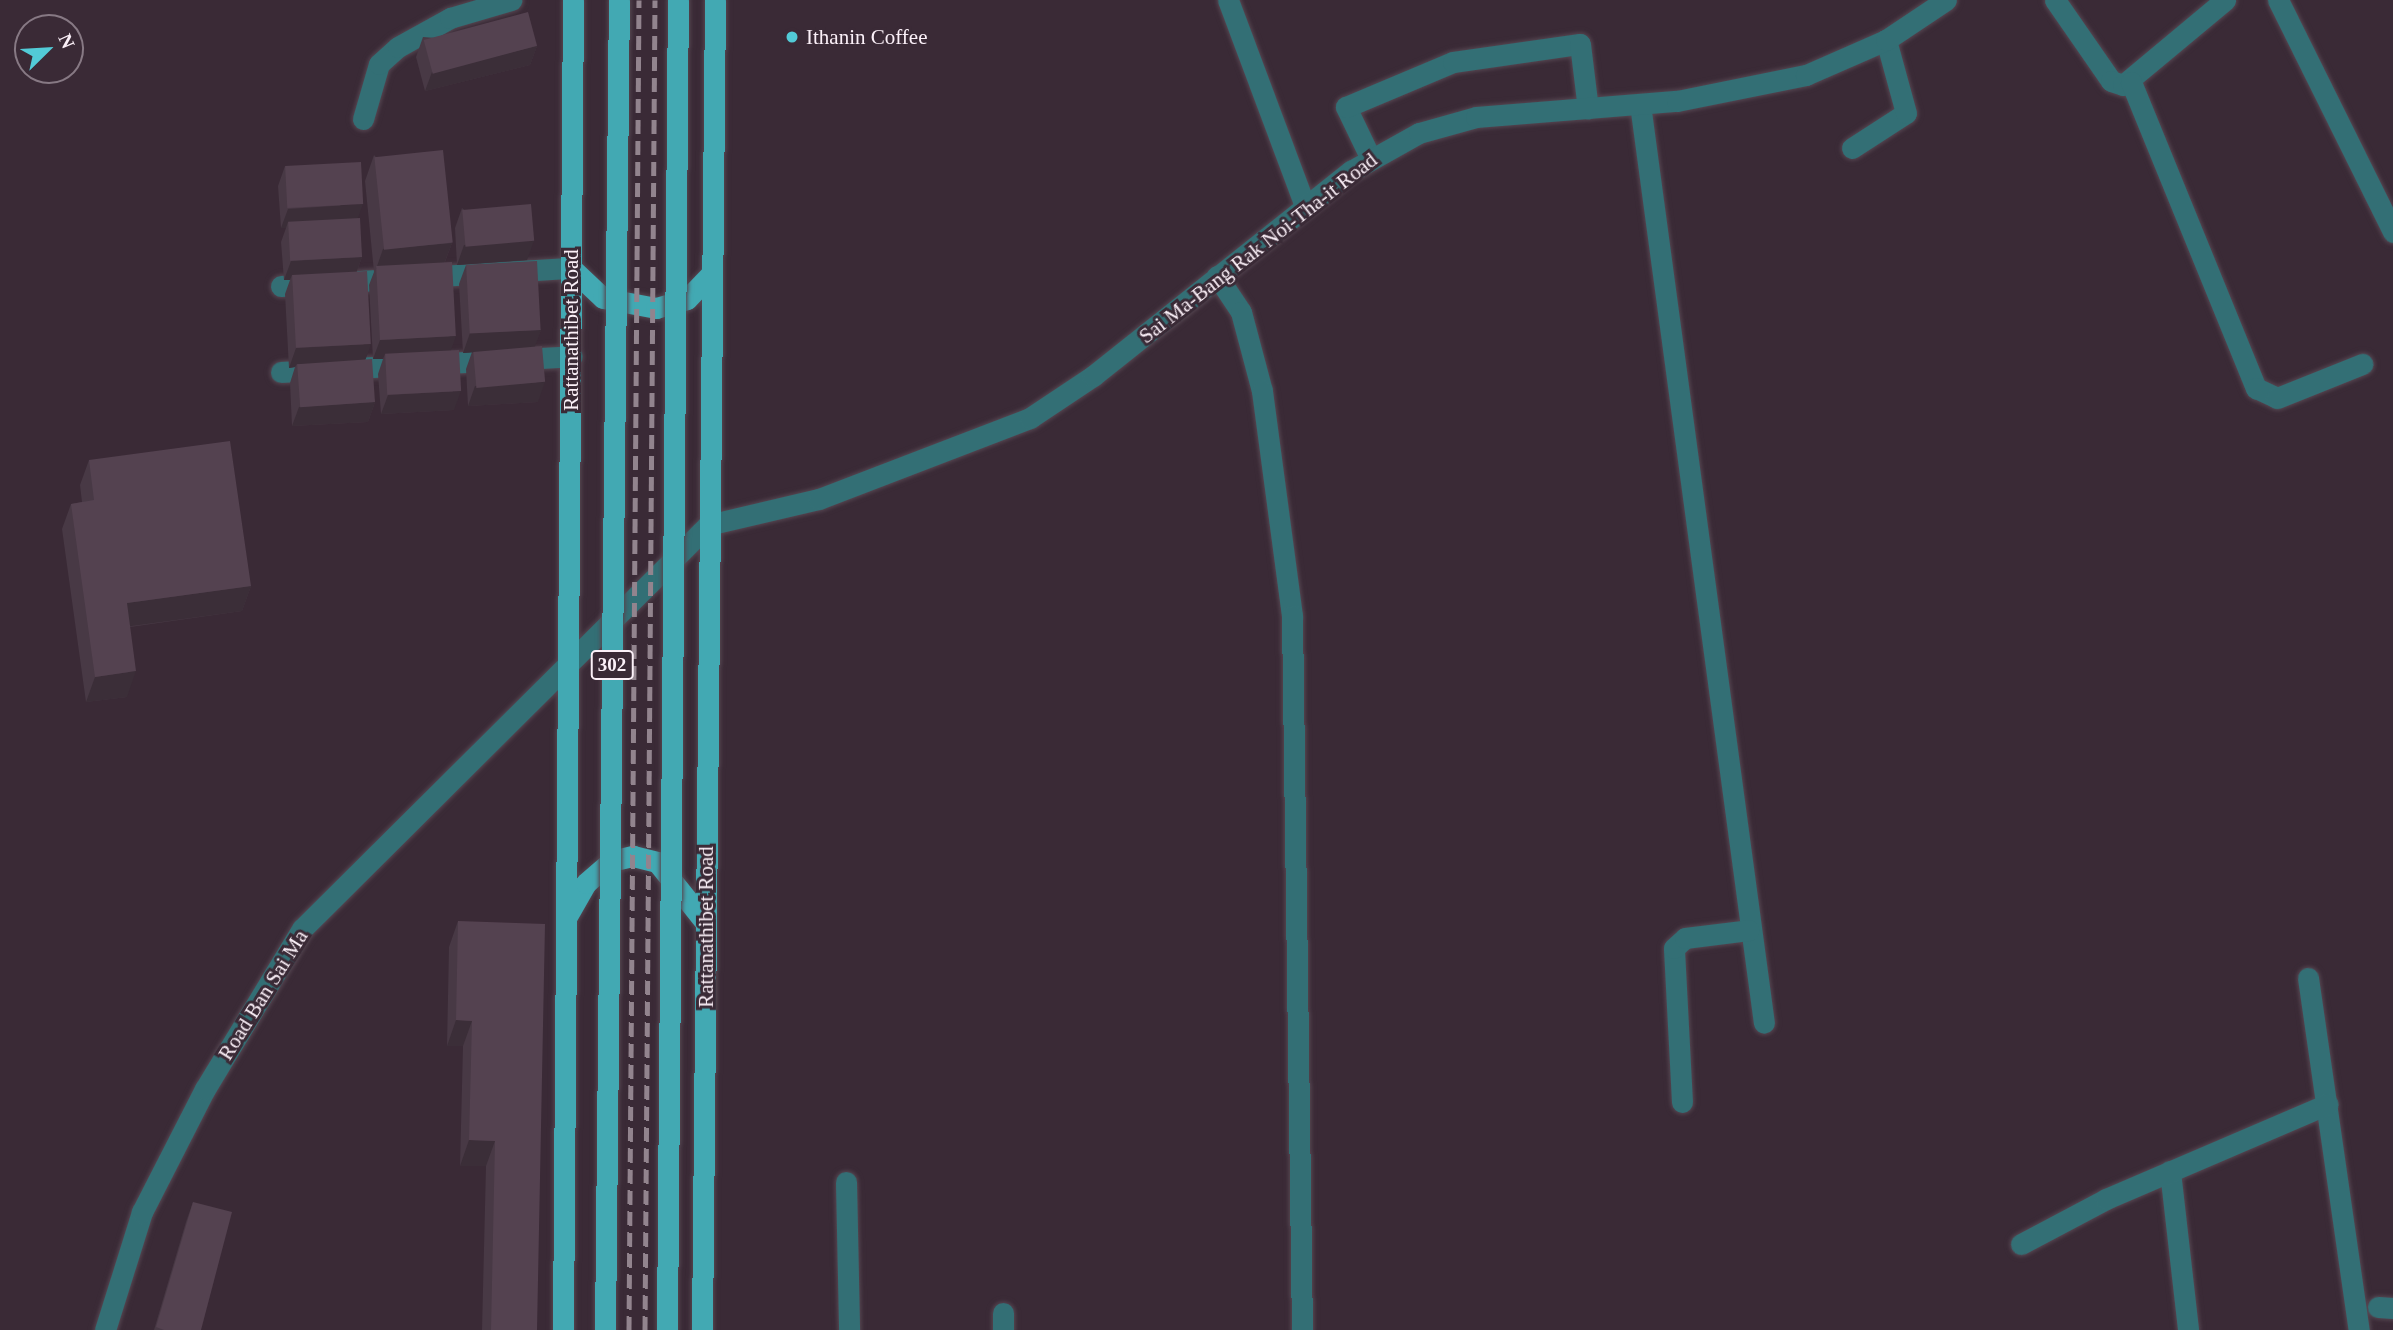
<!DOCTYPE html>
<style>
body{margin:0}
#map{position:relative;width:2393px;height:1330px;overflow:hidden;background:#3a2a36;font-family:"Times New Roman",serif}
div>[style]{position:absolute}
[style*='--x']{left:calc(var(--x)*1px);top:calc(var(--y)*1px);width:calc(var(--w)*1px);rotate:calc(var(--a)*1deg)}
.roads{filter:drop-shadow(0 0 2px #554651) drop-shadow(0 0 2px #554651)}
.minor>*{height:21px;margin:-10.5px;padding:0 10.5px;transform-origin:10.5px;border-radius:10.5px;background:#336f75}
.major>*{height:21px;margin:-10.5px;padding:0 10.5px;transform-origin:10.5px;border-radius:10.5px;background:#42a9b3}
.rail>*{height:5px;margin-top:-2.5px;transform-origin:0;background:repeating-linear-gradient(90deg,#92848e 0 14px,transparent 0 21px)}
.bridges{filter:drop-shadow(0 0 2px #554651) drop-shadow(0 0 2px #554651)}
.major-bridge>*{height:21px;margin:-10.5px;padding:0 10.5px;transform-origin:10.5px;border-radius:10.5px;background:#42a9b3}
.wall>*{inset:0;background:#483945}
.shaded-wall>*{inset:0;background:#3b2e38}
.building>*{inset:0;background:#544250;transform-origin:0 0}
.dots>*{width:19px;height:19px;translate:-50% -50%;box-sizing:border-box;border:4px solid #3a2a36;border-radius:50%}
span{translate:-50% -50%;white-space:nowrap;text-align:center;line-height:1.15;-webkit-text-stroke:6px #3a2a36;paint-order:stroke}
.shield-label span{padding:2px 5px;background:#3a2a36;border:2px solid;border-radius:5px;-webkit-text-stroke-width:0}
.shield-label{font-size:19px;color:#fbf0f8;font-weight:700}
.poi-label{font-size:21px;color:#fbf0f8}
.left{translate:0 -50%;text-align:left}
.street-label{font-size:21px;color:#fbf0f8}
.north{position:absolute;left:14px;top:14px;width:70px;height:70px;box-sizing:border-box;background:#3a2a36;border:2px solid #877984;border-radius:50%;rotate:66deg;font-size:19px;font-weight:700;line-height:28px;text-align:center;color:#fbf0f8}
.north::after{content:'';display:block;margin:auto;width:24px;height:32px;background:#52cbd7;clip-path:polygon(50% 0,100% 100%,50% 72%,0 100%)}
</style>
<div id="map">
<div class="roads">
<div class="minor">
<i style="--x:1228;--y:0;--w:220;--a:69.5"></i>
<i style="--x:2055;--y:0;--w:98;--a:55.3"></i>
<i style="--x:2111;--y:81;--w:13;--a:18"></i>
<i style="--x:2123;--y:85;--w:133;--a:-39.8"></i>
<i style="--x:2278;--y:0;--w:259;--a:63.6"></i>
<i style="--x:2131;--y:82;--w:331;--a:67.8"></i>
<i style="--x:2256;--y:388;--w:23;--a:25"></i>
<i style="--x:2277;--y:398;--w:92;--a:-21.8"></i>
<i style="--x:1640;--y:104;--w:927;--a:82.32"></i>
<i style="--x:363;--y:119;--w:57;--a:-73.8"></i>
<i style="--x:379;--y:64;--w:25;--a:-42"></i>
<i style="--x:398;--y:47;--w:60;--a:-29.1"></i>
<i style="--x:450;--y:18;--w:64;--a:-16.4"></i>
<i style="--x:1852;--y:148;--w:64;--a:-32.9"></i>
<i style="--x:1906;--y:113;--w:76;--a:-105.3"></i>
<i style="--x:1371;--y:159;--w:58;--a:-115.7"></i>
<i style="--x:1346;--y:107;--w:116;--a:-22.8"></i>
<i style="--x:1453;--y:62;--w:128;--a:-8.1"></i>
<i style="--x:1580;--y:44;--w:65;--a:83"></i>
<i style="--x:1217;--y:276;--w:43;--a:56.3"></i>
<i style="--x:1241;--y:312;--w:82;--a:75.1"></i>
<i style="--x:1262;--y:391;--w:227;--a:82.4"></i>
<i style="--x:1292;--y:616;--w:714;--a:89.2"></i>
<i style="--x:281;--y:286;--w:291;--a:-3.6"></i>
<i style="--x:281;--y:372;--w:291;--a:-3.1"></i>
<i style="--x:2308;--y:978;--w:356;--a:81.8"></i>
<i style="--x:1682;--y:1102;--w:154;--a:-93"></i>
<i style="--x:1674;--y:948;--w:15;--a:-42"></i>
<i style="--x:1685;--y:938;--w:64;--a:-7.1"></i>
<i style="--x:2170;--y:1171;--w:160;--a:83.5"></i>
<i style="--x:846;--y:1182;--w:148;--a:88.8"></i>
<i style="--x:2021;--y:1244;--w:96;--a:-27.9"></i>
<i style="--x:2106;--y:1199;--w:241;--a:-23.2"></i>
<i style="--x:2378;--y:1307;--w:15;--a:4"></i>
<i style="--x:1003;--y:1313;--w:17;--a:90"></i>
<i style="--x:105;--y:1330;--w:124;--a:-72.6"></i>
<i style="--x:142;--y:1212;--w:138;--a:-62.9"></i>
<i style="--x:205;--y:1089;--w:187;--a:-58.8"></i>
<i style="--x:302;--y:929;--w:573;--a:-44.86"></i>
<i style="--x:708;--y:525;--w:114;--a:-13.2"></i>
<i style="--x:819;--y:499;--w:226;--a:-21"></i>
<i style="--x:1030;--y:418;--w:76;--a:-33.7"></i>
<i style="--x:1093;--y:376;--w:330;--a:-38.5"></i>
<i style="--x:1351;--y:171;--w:78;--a:-29.2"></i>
<i style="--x:1419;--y:133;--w:59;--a:-15.7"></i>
<i style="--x:1476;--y:117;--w:202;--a:-4.6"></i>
<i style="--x:1677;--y:101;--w:132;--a:-11.4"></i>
<i style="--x:1806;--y:75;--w:87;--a:-23.6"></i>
<i style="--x:1886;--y:40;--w:72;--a:-33.7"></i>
</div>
<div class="major">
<i style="--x:571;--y:268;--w:44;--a:43.2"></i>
<i style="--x:603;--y:298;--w:54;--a:10.7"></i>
<i style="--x:656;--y:308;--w:32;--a:-16"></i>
<i style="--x:687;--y:299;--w:35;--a:-46"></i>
<i style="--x:566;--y:918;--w:40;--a:-60.3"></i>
<i style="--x:586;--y:883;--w:33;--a:-41"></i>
<i style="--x:611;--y:861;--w:23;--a:-13"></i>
<i style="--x:633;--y:856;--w:25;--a:14"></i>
<i style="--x:657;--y:862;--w:77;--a:51.3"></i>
<i style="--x:563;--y:1330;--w:1330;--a:-89.57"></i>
<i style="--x:702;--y:1330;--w:1330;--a:-89.44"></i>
</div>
</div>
<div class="rail">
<i style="--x:629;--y:1330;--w:1330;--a:-89.57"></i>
<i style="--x:645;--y:1330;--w:1330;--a:-89.57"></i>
</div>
<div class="bridges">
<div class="major-bridge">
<i style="--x:605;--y:1330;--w:1330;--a:-89.4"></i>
<i style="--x:667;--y:1330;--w:1330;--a:-89.53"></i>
</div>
</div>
<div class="wall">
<i style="clip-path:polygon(423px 37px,537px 46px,530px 65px,425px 91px,416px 57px)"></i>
<i style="clip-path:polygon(374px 155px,452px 243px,445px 262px,454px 410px,381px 414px,378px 374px,383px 359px,373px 359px,369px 285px,374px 272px,365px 181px)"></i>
<i style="clip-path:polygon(285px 166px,358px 218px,362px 257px,357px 271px,365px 360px,375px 402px,368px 422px,292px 426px,290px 383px,295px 367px,289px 368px,285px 294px,290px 280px,284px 280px,281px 242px,286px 228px,281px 228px,278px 186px)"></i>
<i style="clip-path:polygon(462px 208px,527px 260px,457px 265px,455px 228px)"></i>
<i style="clip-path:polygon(466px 265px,541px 330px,534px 347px,538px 402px,468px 406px,466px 369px,472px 352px,463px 353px,459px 284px)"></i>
<i style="clip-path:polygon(89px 460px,251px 586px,242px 611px,130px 627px,127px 697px,86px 702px,62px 529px,71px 504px,82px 502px,80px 485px)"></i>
<i style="clip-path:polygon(458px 921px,537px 1330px,482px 1330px,486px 1166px,460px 1166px,463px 1046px,447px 1046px,449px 947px)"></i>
<i style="clip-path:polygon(193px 1202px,201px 1330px,154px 1330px,186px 1222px)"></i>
</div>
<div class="shaded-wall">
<i style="clip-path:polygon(537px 46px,530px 65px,425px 91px,432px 72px)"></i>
<i style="clip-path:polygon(363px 204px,356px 223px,288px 222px,286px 228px,281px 228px,288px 209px)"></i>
<i style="clip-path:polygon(534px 241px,527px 260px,457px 265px,464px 245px)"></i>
<i style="clip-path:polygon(452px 243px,442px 269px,376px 269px,383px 249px)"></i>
<i style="clip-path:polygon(362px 257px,355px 276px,292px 275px,290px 280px,284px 280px,291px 261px)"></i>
<i style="clip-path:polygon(541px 330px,534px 349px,463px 353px,470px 333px)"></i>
<i style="clip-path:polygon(456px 336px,449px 356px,385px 354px,383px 359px,373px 359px,380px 340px)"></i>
<i style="clip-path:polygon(371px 344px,364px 364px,297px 364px,295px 367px,289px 368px,296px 348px)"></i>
<i style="clip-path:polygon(545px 382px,538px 402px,468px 406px,475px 386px)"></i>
<i style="clip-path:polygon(461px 391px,454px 410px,381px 414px,388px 395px)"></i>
<i style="clip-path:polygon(375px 402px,368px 422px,292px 426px,299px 407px)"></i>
<i style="clip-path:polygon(251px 586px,242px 611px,117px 628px,127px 603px)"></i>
<i style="clip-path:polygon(136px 671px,127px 697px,86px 702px,95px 677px)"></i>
<i style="clip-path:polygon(456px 1020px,472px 1021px,463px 1046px,447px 1046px)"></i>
<i style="clip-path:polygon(469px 1140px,495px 1141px,486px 1166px,460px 1166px)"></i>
</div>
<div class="building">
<i style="left:528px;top:12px;width:35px;height:108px;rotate:75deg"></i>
<i style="left:443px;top:150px;width:93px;height:69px;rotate:84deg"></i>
<i style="left:361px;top:162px;width:42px;height:76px;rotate:87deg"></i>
<i style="left:531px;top:204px;width:37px;height:69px;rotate:85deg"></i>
<i style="left:360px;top:218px;width:39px;height:72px;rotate:87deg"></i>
<i style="left:537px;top:261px;width:69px;height:71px;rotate:87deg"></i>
<i style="left:452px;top:262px;width:74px;height:76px;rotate:87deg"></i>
<i style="left:367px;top:271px;width:73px;height:75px;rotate:87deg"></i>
<i style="left:542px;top:346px;width:36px;height:69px;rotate:85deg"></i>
<i style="left:459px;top:350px;width:41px;height:74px;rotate:87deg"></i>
<i style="left:372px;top:359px;width:43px;height:75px;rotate:86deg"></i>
<i style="clip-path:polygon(230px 441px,251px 586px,127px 603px,136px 671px,95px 677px,71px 504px,94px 500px,89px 460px)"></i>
<i style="clip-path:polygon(458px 921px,545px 924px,537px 1330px,491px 1330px,495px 1141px,469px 1140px,472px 1021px,456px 1020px)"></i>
<i style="clip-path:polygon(193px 1202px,232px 1212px,201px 1330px,164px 1330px,156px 1327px)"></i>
</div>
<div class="dots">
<i style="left:792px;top:37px;background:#52cbd7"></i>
</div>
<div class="shield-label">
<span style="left:612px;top:665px">302</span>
</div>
<div class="poi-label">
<span class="left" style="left:806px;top:37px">Ithanin Coffee</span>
</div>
<div class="street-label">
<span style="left:1258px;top:248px;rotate:-38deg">Sai Ma-Bang Rak Noi-Tha-it Road</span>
<span style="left:571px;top:330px;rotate:-90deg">Rattanathibet Road</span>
<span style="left:706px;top:927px;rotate:-90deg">Rattanathibet Road</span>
<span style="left:263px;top:995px;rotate:-58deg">Road Ban Sai Ma</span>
</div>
<div class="north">N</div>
</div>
